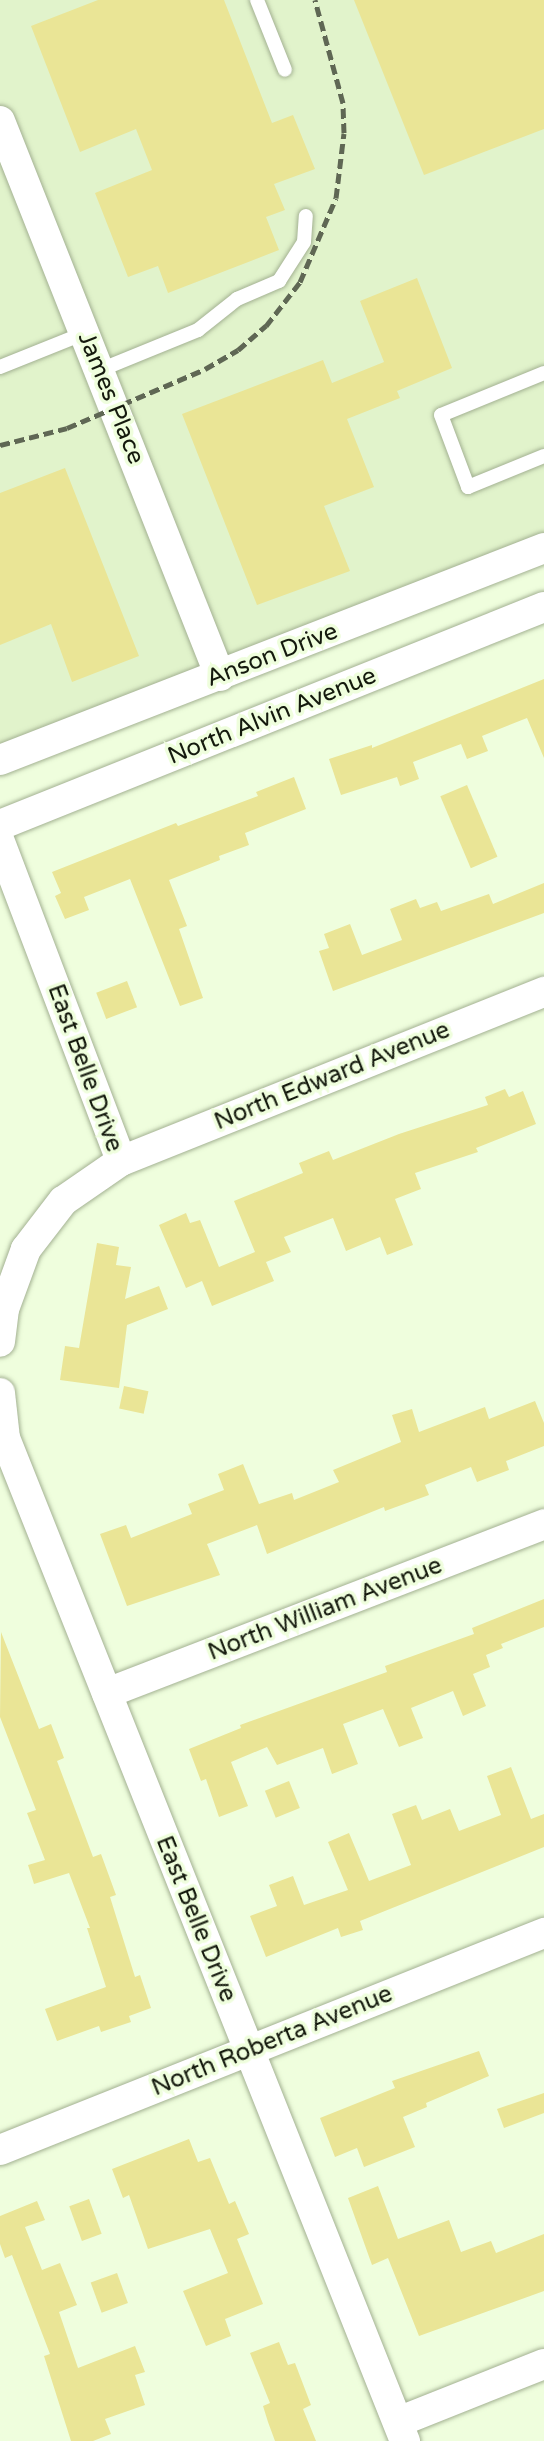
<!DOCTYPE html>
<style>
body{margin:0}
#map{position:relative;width:544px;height:2441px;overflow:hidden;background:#effedd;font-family:"Varela Round",sans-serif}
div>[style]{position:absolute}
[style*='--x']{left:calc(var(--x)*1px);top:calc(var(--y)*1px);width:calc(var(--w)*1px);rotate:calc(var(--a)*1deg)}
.built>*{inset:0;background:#e1f3cb}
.building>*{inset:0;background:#eae596;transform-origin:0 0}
.roads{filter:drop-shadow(0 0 2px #a3b192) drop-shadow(0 0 2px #a3b192)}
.lane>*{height:14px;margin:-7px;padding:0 7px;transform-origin:7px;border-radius:7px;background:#fff}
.street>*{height:30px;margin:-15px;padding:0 15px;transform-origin:15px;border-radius:15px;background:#fff}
.rail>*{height:5px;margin-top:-2.5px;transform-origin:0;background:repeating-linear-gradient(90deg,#5f6754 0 10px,transparent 0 15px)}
span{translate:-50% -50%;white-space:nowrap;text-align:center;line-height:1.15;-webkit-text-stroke:7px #effedd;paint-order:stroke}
.street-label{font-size:24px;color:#14190d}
</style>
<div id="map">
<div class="built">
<i style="clip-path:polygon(0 0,544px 0,544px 548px,0 760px)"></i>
</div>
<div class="building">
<i style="clip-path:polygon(98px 0,224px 0,272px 123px,293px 115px,315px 169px,274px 184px,285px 210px,266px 217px,279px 250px,168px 293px,158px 266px,128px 277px,95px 193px,152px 170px,136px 129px,80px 152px,31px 26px)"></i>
<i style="clip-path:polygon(354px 0,544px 0,544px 129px,424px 175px)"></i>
<i style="clip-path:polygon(417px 278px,452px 368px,397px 391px,400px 398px,347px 419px,374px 487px,324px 506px,350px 571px,257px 605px,182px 414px,323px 360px,332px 383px,384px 362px,360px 301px)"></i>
<i style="clip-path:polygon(65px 468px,139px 656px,72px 682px,51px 624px,0 645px,0 493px)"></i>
<i style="clip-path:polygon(544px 679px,544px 758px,527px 718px,482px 736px,488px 751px,467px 759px,461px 744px,413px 762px,419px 779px,400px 786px,397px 777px,341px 795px,329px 759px,372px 745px,372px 748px)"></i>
<i style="clip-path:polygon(294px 777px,306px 809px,245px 833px,249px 845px,219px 856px,220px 860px,169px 880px,187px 926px,179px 929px,203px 998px,180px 1006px,130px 879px,84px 897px,89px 910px,65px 919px,55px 896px,61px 893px,52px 872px,176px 823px,178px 826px,258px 796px,256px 792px)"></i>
<i style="left:467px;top:785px;width:78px;height:29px;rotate:67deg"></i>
<i style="clip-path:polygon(544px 883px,544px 913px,333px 991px,319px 951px,329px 948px,324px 934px,350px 924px,362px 955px,402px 940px,390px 909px,416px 899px,420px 908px,437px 902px,441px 911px,489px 894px,493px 904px)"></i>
<i style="left:127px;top:981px;width:28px;height:33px;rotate:69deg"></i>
<i style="clip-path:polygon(505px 1089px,509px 1097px,523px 1091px,536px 1124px,476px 1148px,478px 1152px,415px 1173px,421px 1189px,395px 1199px,413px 1245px,387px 1255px,380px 1237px,346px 1251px,333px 1218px,284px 1237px,291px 1252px,266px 1262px,274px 1281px,212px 1306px,202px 1281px,186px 1288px,159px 1225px,186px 1213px,190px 1223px,200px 1220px,219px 1267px,255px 1252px,234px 1201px,303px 1173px,299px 1163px,329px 1151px,333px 1160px,399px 1134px,488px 1105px,485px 1097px)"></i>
<i style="clip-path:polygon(97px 1243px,119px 1247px,116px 1265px,131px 1267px,125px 1299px,159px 1286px,168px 1309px,127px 1325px,119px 1388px,60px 1380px,65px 1346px,79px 1348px)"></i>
<i style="left:124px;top:1386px;width:25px;height:23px;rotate:12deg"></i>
<i style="clip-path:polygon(535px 1401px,544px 1423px,544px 1446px,506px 1461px,509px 1470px,477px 1482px,471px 1467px,425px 1485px,429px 1495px,385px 1511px,384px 1507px,267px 1554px,257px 1525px,207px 1544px,220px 1575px,127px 1606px,100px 1534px,126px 1525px,131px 1538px,192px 1514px,188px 1504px,224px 1490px,218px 1474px,243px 1464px,259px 1504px,292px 1493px,294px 1500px,339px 1482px,333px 1470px,401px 1442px,392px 1415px,412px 1409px,419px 1432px,485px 1407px,489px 1419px)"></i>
<i style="clip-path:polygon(544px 1599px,544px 1627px,501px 1644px,503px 1648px,486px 1655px,490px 1667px,473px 1674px,486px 1706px,463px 1716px,453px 1691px,411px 1708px,423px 1738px,399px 1747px,383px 1709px,343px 1724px,358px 1764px,332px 1774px,323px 1748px,277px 1765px,267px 1747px,231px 1762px,248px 1806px,219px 1817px,206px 1779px,201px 1781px,189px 1749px,241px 1728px,240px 1725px,387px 1672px,385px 1666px,474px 1634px,472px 1628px)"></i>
<i style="clip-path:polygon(1px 1632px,39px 1729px,51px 1724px,64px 1758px,57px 1761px,93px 1857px,101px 1854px,116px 1895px,110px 1897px,135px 1977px,140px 1975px,151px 2008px,129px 2016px,131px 2022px,101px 2032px,99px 2026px,57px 2041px,45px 2009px,106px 1987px,87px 1928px,90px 1928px,69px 1873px,34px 1884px,28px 1865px,45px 1860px,27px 1813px,36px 1810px,0 1717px)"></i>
<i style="clip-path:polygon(511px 1767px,531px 1819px,544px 1814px,544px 1847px,360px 1921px,363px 1930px,341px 1937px,338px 1928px,266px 1957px,250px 1916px,277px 1906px,269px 1885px,293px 1876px,304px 1905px,348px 1890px,328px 1842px,349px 1833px,369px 1881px,411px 1865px,392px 1814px,416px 1805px,422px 1820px,450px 1809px,459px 1831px,501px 1815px,487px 1776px)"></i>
<i style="left:289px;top:1781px;width:29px;height:26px;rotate:68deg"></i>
<i style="clip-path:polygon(479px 2051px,489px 2076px,426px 2103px,427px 2107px,403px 2117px,415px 2147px,364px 2167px,357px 2148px,335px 2157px,320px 2118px,395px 2088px,392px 2081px)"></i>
<i style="clip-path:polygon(544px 2093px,544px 2113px,504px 2128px,497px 2109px)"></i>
<i style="clip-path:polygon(189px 2139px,198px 2162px,210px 2158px,229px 2204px,235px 2201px,249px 2234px,237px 2239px,263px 2304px,225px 2319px,231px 2336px,206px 2346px,183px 2291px,228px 2273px,210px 2229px,148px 2249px,129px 2195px,123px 2198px,112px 2169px)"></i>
<i style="clip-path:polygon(378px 2186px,398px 2239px,449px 2220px,461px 2252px,491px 2241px,496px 2253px,544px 2234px,544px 2291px,419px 2336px,388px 2258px,372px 2265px,348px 2198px)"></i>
<i style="left:89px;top:2199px;width:37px;height:21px;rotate:70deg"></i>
<i style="clip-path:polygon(37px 2201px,45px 2220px,25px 2227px,42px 2270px,60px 2263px,77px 2305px,59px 2312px,78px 2368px,135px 2346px,145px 2372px,135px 2375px,145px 2405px,105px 2419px,111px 2434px,93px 2441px,71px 2441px,44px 2356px,50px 2354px,12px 2255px,5px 2258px,0 2244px,0 2216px)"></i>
<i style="left:117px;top:2273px;width:32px;height:28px;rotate:70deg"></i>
<i style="clip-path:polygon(279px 2342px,288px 2365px,295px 2363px,311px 2405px,303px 2409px,316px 2441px,275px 2441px,268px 2422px,263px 2406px,270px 2403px,250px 2353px)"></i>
</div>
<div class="roads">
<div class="lane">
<i style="--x:257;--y:0;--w:75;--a:68.2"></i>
<i style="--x:0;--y:367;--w:92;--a:-21.8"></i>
<i style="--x:100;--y:370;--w:106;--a:-22.2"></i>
<i style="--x:198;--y:330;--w:50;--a:-38.5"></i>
<i style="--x:237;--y:299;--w:46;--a:-23.2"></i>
<i style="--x:279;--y:281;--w:46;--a:-57.3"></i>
<i style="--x:304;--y:242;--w:26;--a:-86"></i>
<i style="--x:544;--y:373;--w:111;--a:157.8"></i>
<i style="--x:441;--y:415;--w:77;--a:69.4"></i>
<i style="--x:468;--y:487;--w:82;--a:-22.2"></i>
</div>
<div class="street">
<i style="--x:0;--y:121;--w:597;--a:68.38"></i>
<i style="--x:0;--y:760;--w:584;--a:-21.29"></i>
<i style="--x:0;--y:825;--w:586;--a:-21.84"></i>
<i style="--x:0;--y:842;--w:341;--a:69.2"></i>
<i style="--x:121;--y:1161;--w:70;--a:145.4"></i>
<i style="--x:63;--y:1201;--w:61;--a:127.6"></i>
<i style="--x:26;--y:1249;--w:64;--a:110.1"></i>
<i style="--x:4;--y:1309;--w:33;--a:97"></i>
<i style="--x:121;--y:1161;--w:456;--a:-21.8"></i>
<i style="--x:0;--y:1393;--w:45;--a:83.7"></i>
<i style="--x:5;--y:1438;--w:1080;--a:68.26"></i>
<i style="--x:107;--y:1693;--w:469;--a:-21.1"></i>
<i style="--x:0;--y:2150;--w:586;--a:-21.75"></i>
<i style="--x:398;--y:2422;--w:157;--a:-21.7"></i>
</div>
</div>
<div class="rail">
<i style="--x:0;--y:445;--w:69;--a:-14.2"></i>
<i style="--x:67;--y:428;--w:150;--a:-23.1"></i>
<i style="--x:205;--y:369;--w:38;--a:-30"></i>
<i style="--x:238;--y:350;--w:37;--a:-41"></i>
<i style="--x:266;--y:326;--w:56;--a:-52.3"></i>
<i style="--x:300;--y:282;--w:91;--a:-66.8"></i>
<i style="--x:336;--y:198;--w:65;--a:-83"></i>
<i style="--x:344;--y:133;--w:30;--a:-92"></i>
<i style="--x:343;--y:103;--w:107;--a:-105.2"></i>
</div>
<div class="street-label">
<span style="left:111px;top:398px;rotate:68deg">James Place</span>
<span style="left:272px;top:655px;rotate:-21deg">Anson Drive</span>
<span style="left:272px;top:716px;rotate:-22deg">North Alvin Avenue</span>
<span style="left:85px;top:1068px;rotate:70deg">East Belle Drive</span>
<span style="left:332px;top:1076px;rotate:-22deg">North Edward Avenue</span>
<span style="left:325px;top:1609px;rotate:-21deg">North William Avenue</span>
<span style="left:196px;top:1919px;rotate:68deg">East Belle Drive</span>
<span style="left:272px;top:2041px;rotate:-22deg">North Roberta Avenue</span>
</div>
</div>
